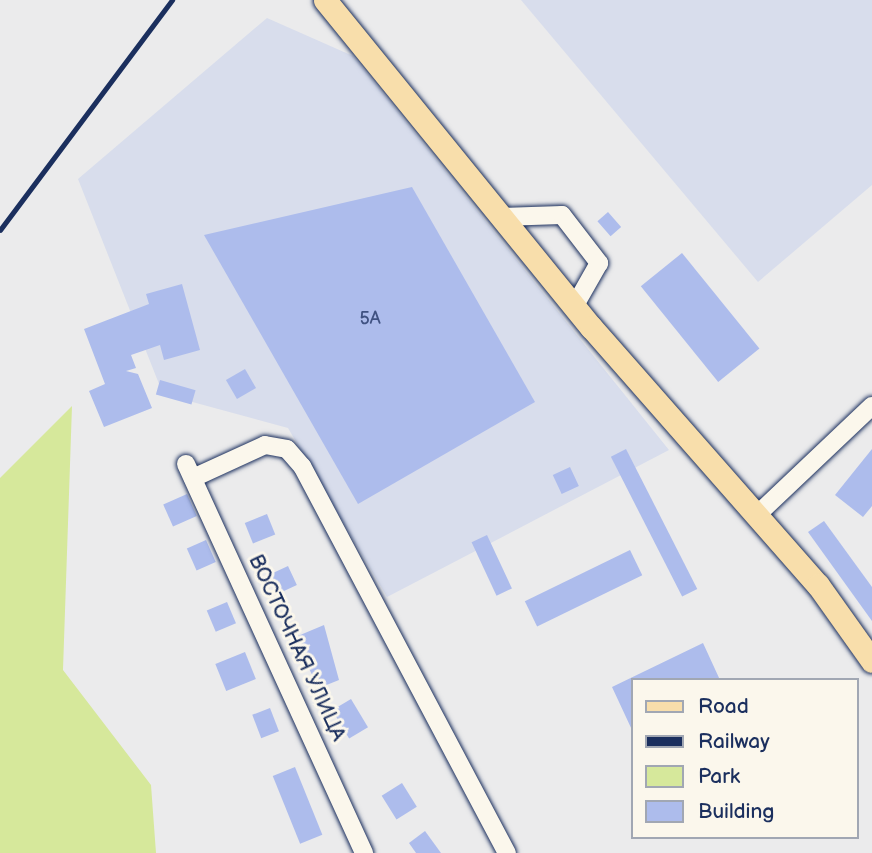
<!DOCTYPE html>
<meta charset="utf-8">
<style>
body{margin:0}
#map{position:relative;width:872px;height:853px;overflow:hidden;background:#ebebec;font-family:"Balsamiq Sans",sans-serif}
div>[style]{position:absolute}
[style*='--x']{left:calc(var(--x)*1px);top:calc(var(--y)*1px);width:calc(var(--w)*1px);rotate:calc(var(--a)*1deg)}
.built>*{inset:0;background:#d8ddec}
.green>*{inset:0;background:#d6e89b}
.building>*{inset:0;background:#adbcec;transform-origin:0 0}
.roads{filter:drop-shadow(0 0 2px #1b2f5e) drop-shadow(0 0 2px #1b2f5e)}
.minor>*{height:18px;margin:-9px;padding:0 9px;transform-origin:9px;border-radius:9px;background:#fbf7ec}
.major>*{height:23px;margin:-11.5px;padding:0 11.5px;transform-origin:11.5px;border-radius:11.5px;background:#f8deab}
.rail>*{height:4.5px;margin:-2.25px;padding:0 2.25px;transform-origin:2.25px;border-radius:2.25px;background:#1b2f5e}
span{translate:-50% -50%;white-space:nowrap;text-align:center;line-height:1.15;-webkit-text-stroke:6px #fbf7ec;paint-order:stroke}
.number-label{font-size:18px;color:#405282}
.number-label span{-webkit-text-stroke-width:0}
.street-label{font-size:21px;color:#1b2f5e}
.legend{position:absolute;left:631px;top:678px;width:228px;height:161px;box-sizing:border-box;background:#fbf7ec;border:2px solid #a1a7b3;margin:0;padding:9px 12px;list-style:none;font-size:21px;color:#1b2f5e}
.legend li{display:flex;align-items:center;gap:14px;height:35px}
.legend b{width:35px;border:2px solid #a1a7b3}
</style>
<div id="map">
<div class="built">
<i style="clip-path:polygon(521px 0,872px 0,872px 185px,758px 282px)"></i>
<i style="clip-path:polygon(267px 18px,353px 56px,669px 450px,387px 597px,288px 428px,163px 394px,78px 179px)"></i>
</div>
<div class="green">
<i style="clip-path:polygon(72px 406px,63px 670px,151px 785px,156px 853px,0 853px,0 478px)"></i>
</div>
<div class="building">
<i style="clip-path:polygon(412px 187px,535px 402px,358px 504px,204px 235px)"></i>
<i style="left:608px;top:212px;width:20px;height:14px;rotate:49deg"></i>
<i style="left:682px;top:253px;width:123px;height:53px;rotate:51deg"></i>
<i style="clip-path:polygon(182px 284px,200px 350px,164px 360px,160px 345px,131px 355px,136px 368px,126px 371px,138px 374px,152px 408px,104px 427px,89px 391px,105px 384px,84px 329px,149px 304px,146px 294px)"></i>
<i style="left:245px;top:369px;width:22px;height:22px;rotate:60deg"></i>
<i style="left:160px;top:380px;width:37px;height:15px;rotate:16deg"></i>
<i style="left:626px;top:449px;width:157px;height:17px;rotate:63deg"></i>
<i style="clip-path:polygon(872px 449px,872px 506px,863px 517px,835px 495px)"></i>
<i style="left:570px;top:467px;width:21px;height:19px;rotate:65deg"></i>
<i style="left:187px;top:494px;width:24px;height:26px;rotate:66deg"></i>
<i style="left:267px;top:514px;width:22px;height:24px;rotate:68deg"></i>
<i style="clip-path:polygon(824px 521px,872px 587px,872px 621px,808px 532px)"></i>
<i style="left:487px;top:535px;width:59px;height:17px;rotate:65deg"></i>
<i style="left:206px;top:540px;width:24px;height:21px;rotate:66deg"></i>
<i style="left:630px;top:550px;width:28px;height:117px;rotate:64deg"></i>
<i style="left:288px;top:566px;width:21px;height:19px;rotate:65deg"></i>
<i style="left:227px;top:602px;width:23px;height:22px;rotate:67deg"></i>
<i style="clip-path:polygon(324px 625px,339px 680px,319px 688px,293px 638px)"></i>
<i style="clip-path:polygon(703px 643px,720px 680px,632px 680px,632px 730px,612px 687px)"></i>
<i style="left:245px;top:652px;width:29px;height:32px;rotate:68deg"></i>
<i style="left:351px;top:699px;width:33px;height:22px;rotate:59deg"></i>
<i style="left:270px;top:708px;width:25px;height:19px;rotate:69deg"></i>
<i style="left:295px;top:767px;width:73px;height:24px;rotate:68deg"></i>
<i style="left:402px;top:783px;width:28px;height:24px;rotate:58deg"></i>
<i style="clip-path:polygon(425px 831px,441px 853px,416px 853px,409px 843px)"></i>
</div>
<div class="roads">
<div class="minor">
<i style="--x:501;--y:217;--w:61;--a:-1.9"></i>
<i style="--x:562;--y:215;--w:61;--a:52.4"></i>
<i style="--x:599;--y:263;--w:51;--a:119.6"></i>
<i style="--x:186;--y:464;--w:428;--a:65.4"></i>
<i style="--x:193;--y:478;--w:79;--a:-24.6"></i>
<i style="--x:265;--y:445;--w:22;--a:10"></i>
<i style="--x:287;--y:449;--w:23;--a:49"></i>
<i style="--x:302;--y:466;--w:438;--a:62.1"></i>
<i style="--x:758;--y:514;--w:157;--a:-43.5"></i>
</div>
<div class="major">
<i style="--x:325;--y:0;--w:422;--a:50.9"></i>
<i style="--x:591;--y:327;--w:344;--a:48.7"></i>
<i style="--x:818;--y:585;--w:93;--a:54.6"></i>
</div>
</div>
<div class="rail">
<i style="--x:0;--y:230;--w:287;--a:-53.2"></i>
</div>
<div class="number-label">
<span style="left:370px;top:319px">5А</span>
</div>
<div class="street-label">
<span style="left:297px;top:648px;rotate:65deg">ВОСТОЧНАЯ УЛИЦА</span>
</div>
<ul class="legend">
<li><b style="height:9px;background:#f8deab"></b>Road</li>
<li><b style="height:9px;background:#1b2f5e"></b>Railway</li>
<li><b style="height:19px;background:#d6e89b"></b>Park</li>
<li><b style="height:19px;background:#adbcec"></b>Building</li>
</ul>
</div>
